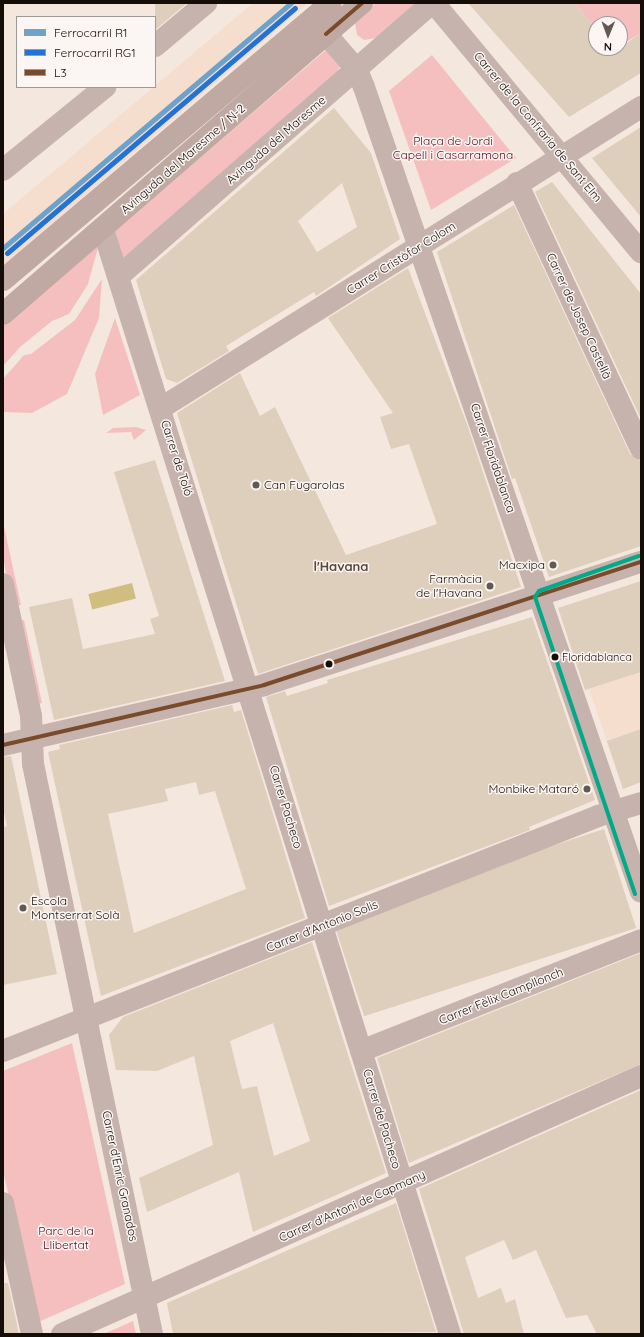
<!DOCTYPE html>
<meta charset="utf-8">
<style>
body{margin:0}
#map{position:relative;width:644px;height:1337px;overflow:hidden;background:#f4e7de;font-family:Quicksand,sans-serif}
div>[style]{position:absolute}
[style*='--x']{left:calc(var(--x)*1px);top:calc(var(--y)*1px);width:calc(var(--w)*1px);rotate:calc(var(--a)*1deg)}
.built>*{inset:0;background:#f6decf}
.green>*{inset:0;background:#f5bfbf}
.water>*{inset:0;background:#d0be80;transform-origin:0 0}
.building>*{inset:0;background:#decebc;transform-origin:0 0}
.minor>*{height:22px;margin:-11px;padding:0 11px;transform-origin:11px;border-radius:11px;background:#c7b3ad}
.major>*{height:22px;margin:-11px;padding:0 11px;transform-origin:11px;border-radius:11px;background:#c0a9a2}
.bus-1>*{height:4px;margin:-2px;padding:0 2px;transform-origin:2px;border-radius:2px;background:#7a4b2a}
.bus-2>*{height:4px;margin:-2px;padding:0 2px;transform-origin:2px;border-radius:2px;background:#00a988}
.rail-1>*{height:5px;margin:-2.5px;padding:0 2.5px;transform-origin:2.5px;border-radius:2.5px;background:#6da2ca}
.rail-2>*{height:5px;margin:-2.5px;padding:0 2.5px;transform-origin:2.5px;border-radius:2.5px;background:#2373d5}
.dots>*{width:11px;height:11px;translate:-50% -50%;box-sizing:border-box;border:2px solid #fbf6f3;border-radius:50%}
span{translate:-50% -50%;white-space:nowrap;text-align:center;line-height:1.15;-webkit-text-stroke:3px #fbf6f3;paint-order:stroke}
.bus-label{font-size:11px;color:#150d08}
.left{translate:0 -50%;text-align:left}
.street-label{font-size:12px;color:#150d08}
.park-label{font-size:12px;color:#58081c}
.poi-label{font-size:12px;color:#150d08}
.right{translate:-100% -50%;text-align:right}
.neighbourhood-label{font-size:13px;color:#5a4639;font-weight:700}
.frame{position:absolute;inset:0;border:4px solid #150d08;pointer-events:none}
.legend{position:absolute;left:16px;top:16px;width:140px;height:72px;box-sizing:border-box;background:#fbf6f3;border:1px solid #9f9995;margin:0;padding:5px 7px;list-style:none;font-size:12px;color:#150d08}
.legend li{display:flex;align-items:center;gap:8px;height:20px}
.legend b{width:20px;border:1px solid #9f9995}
.north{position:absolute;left:588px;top:16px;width:40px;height:40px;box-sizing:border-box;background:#fbf6f3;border:1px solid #9f9995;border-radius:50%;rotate:181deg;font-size:11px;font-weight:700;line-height:16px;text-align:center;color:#150d08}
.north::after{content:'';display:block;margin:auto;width:14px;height:18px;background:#635953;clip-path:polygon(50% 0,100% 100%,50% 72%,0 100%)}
</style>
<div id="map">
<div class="built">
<i style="clip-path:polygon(253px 3px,308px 3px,3px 266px,3px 214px)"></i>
<i style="clip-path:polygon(641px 672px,641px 782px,623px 789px,589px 689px)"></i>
</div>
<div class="green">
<i style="clip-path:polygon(376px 3px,417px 3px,376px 38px,364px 40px,357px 35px,355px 23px)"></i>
<i style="clip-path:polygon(574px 3px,641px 3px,641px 33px,620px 46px,620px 24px,596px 24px,596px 28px)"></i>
<i style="clip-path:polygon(326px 50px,340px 66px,337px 73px,123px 258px,115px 231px)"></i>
<i style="clip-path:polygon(432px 55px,516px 158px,431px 210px,389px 91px)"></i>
<i style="clip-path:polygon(99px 244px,88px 284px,69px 314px,52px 321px,20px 347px,3px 366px,3px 325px)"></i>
<i style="clip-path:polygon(102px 279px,99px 318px,67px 394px,32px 413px,3px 412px,3px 379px,24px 355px,31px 354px,75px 320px)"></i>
<i style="clip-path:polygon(115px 318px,140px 395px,103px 415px,95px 374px)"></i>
<i style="clip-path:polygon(136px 427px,146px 430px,134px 440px,131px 432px,106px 433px,113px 428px)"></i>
<i style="clip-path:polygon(3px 522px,21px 605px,13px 606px,3px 558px)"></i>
<i style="clip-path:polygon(24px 620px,42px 703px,34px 705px,17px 621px)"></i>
<i style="clip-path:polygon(72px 1043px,125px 1284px,36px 1323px,3px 1170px,3px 1071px)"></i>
<i style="clip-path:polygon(133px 1321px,136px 1334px,103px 1334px,113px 1330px)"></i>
</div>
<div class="water">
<i style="left:132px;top:583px;width:16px;height:45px;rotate:76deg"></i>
</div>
<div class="building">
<i style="clip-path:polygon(155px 3px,187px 3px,155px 30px)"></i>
<i style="clip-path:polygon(468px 3px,574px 3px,596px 28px,596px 48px,620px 48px,641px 33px,641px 73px,569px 117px)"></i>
<i style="clip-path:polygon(evenodd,334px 108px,371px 153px,400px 239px,316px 296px,314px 292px,226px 346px,229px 351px,177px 383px,166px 379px,136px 280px,334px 108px,342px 183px,357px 227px,317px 252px,298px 221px,342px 183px)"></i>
<i style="clip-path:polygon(641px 127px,641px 217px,592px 158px)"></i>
<i style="clip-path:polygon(552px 182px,641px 294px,641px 419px,535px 192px)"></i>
<i style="clip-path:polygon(514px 205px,630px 454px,641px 461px,641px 546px,549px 577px,515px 478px,512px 479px,437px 252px)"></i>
<i style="clip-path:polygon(408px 268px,468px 427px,521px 587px,258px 674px,177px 413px,240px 373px,260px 416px,275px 407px,346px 555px,437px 524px,409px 444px,391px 449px,380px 417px,393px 413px,328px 318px)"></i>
<i style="clip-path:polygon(155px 460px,225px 681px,54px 720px,29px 607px,72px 598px,83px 649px,155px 634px,150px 619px,159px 616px,114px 472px)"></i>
<i style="clip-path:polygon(641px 581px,641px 672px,585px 690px,558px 608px)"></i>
<i style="clip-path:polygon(532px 617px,595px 800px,529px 827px,530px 830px,329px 906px,266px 697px,285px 691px,287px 696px,328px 683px,327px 680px)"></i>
<i style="clip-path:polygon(evenodd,232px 705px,234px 712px,241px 710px,305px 918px,101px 996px,48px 752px,60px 749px,59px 745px,232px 705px,196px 782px,199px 795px,215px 791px,246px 889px,134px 933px,108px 814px,168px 801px,165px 789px,196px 782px)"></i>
<i style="clip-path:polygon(641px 729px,641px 782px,623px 789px,607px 741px)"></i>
<i style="clip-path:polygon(11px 756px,57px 974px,3px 985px,3px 827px,7px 826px,3px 808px,3px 757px)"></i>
<i style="left:604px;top:829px;width:104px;height:286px;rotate:72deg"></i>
<i style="clip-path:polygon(evenodd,312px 942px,386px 1173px,253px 1232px,239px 1172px,147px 1212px,139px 1178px,213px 1145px,194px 1056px,157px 1071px,116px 1070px,109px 1035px,123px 1017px,312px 942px,273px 1023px,310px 1141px,274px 1156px,257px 1086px,242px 1089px,230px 1041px,273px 1023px)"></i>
<i style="clip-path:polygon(641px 953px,641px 1064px,409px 1163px,377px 1058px)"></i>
<i style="clip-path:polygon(641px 1090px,641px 1334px,597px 1334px,587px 1315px,566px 1318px,536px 1250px,513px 1260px,504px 1240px,465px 1257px,478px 1298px,501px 1288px,506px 1303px,515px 1299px,524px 1334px,464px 1334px,419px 1189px)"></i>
<i style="clip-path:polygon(396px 1203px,436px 1332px,173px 1334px,167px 1303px)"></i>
<i style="clip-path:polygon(3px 1283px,8px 1283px,19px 1334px,3px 1334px)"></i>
</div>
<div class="minor">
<i style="--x:434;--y:3;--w:324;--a:50.3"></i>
<i style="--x:326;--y:34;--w:48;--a:49.3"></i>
<i style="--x:357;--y:70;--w:18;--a:68"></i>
<i style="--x:364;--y:87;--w:851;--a:71.01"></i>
<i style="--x:155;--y:46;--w:67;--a:-40.1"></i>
<i style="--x:3;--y:170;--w:132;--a:-39.1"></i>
<i style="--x:517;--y:183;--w:293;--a:65"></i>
<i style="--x:103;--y:229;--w:1158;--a:72.57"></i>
<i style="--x:119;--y:276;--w:415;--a:-41.1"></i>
<i style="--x:161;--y:408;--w:567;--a:-32.09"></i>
<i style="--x:3;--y:584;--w:135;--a:78"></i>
<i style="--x:31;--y:716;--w:48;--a:87.6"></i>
<i style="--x:33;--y:764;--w:582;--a:78.21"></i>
<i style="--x:3;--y:745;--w:268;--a:-12.9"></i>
<i style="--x:264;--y:685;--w:397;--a:-18.1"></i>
<i style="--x:3;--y:1051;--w:640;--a:-21.55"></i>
<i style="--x:598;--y:816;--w:45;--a:-16.8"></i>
<i style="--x:361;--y:1051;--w:301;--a:-21.6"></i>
<i style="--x:3;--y:1203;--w:134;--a:77.5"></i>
<i style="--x:62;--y:1334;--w:634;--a:-24.02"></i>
</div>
<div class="major">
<i style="--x:3;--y:280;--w:429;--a:-40.2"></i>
<i style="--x:3;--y:314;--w:475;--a:-40.9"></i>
</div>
<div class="bus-1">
<i style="--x:326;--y:34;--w:48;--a:-40.7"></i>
<i style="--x:3;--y:745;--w:268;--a:-12.9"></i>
<i style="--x:264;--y:685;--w:397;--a:-18.1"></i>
</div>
<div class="bus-2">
<i style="--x:635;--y:894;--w:313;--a:-108.6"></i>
<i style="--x:535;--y:597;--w:7;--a:-56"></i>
<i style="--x:539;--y:591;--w:106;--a:-19.3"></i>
</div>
<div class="rail-1">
<i style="--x:3;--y:248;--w:378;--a:-40.4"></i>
</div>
<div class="rail-2">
<i style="--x:7;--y:253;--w:378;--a:-40.4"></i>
</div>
<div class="dots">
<i style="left:256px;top:485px;background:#635953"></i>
<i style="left:553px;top:565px;background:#635953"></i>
<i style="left:490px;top:586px;background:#635953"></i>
<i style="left:555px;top:657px;background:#150d08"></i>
<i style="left:329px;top:664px;background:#150d08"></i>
<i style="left:587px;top:789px;background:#635953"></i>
<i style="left:23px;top:908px;background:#635953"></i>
</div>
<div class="bus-label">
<span class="left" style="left:562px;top:657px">Floridablanca</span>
</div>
<div class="street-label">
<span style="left:538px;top:127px;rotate:50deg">Carrer de la Confraria de Sant Elm</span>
<span style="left:276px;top:140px;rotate:-41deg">Avinguda del Maresme</span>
<span style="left:183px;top:159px;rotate:-41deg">Avinguda del Maresme / N-2</span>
<span style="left:401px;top:258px;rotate:-32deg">Carrer Cristòfor Colom</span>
<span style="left:579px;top:316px;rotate:65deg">Carrer de Josep Castellà</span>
<span style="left:177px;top:458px;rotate:72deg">Carrer de Toló</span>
<span style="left:493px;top:458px;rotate:71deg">Carrer Floridablanca</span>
<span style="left:286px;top:807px;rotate:73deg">Carrer Pacheco</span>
<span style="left:322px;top:926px;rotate:-22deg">Carrer d'Antonio Solis</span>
<span style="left:501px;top:996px;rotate:-22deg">Carrer Fèlix Campllonch</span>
<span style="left:382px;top:1119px;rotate:73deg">Carrer de Pacheco</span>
<span style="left:120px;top:1176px;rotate:78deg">Carrer d'Enric Granados</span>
<span style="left:352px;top:1206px;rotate:-24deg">Carrer d'Antoni de Capmany</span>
</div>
<div class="park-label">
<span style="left:453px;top:148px">Plaça de Jordi<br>Capell i Casarramona</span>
<span style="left:66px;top:1238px">Parc de la<br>Llibertat</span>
</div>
<div class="poi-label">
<span class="left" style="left:264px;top:485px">Can Fugarolas</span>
<span class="right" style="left:545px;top:565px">Macxipa</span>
<span class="right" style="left:482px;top:586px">Farmàcia<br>de l'Havana</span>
<span class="right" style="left:579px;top:789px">Monbike Mataró</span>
<span class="left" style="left:31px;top:908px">Escola<br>Montserrat Solà</span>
</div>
<div class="neighbourhood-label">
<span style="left:341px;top:566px">l'Havana</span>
</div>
<div class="frame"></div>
<ul class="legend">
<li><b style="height:5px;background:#6da2ca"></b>Ferrocarril R1</li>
<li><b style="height:5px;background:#2373d5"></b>Ferrocarril RG1</li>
<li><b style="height:5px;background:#7a4b2a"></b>L3</li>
</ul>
<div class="north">N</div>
</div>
